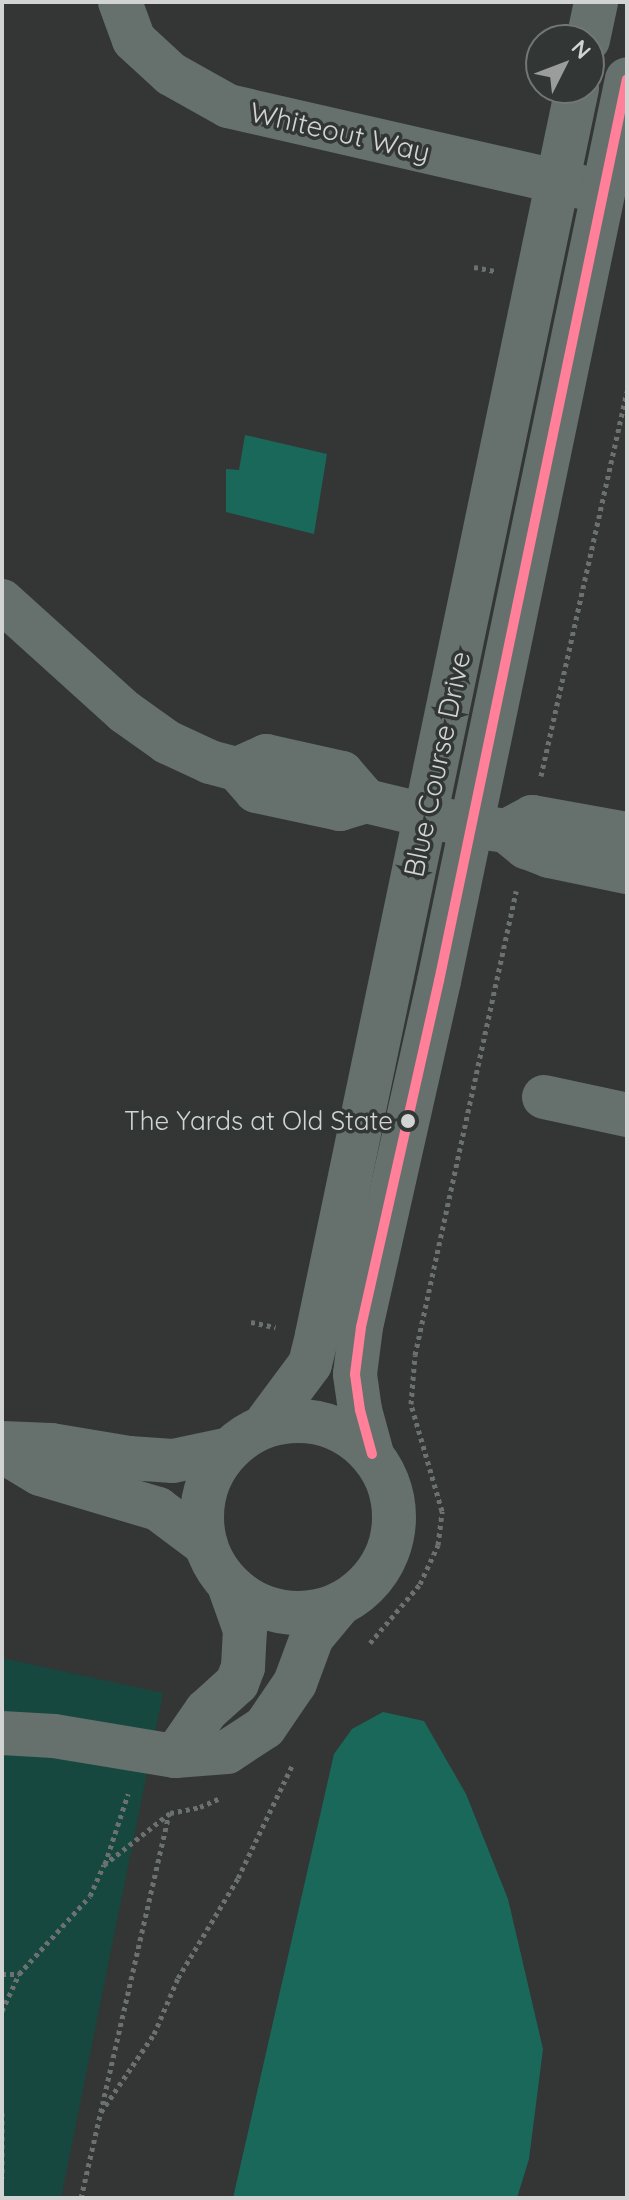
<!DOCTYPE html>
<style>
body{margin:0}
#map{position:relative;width:629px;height:2200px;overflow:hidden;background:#333635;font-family:Quicksand,sans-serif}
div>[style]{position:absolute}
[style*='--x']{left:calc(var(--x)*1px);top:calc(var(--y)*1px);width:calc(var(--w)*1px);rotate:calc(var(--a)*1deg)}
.green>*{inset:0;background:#16483f}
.water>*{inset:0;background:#1a685a}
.path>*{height:5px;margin-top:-2.5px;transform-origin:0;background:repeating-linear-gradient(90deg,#6b7170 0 4px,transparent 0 8px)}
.minor>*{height:44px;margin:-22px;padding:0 22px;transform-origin:22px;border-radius:22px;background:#66706d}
.minor>.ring{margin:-22px;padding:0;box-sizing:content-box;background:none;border:44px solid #66706d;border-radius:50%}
.bus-1>*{height:10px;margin:-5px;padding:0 5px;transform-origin:5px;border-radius:5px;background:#ff8098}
.dots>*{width:22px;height:22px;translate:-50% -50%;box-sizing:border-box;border:4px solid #323735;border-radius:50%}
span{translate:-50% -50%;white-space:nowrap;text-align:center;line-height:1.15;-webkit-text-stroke:7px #323735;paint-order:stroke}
.bus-label{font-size:26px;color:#d1d4d3}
.right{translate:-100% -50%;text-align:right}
.street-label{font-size:28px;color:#d1d4d3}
.frame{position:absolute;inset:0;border:4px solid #d1d4d3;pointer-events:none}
.north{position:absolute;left:525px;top:24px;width:80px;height:80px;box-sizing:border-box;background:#323735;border:2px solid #727674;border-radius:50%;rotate:48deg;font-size:22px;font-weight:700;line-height:32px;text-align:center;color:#d1d4d3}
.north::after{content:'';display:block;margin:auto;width:28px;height:36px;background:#9a9d9c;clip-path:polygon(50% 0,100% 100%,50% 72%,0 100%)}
</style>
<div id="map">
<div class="green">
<i style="clip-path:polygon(2px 1658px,163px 1693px,61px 2198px,2px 2198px)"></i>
</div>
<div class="water">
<i style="clip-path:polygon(245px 435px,327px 454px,314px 534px,226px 512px,226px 469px,239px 470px)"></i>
<i style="clip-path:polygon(383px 1712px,424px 1721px,466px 1794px,508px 1899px,543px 2049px,529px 2159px,517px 2198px,233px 2198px,334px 1754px,352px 1729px)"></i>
</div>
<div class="path">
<i style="--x:474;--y:267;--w:21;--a:11"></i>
<i style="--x:541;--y:776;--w:394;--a:-77.4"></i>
<i style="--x:251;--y:1322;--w:25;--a:12"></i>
<i style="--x:370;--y:1643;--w:77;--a:-49.7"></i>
<i style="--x:420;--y:1584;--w:43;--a:-65.2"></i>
<i style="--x:438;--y:1545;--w:34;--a:-83"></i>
<i style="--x:442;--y:1511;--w:111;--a:-106.2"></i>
<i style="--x:411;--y:1404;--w:49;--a:-85.3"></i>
<i style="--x:415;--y:1355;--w:475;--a:-77.7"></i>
<i style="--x:105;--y:1864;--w:74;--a:-71.8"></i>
<i style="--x:2;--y:1974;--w:17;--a:0"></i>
<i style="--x:2;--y:2011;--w:41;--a:-65.3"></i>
<i style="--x:19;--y:1974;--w:105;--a:-47.7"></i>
<i style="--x:90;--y:1896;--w:34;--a:-66"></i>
<i style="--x:104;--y:1865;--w:84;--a:-38.2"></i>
<i style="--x:170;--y:1813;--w:31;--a:-11"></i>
<i style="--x:200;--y:1807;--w:20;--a:-24"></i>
<i style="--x:101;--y:2112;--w:94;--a:-55.8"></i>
<i style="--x:154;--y:2034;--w:61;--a:-66.8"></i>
<i style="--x:178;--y:1978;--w:117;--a:-59"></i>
<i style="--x:238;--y:1878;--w:124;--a:-64.3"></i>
<i style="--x:2;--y:2113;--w:65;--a:90"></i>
<i style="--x:81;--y:2198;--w:394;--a:-77.1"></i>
</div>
<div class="minor">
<i style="--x:120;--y:2;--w:40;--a:69.8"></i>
<i style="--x:134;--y:40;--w:50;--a:42.6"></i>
<i style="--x:171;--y:74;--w:65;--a:29.3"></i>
<i style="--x:228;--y:106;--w:367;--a:12.9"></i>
<i style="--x:588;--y:40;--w:39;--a:-78"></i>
<i style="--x:2;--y:601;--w:166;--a:42.1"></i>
<i style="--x:125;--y:712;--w:52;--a:35.5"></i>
<i style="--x:167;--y:742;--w:47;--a:24.9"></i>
<i style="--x:210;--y:762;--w:28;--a:15"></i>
<i style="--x:237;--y:769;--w:29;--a:49"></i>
<i style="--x:256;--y:791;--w:86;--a:12.1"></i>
<i style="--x:340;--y:809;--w:27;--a:-17"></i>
<i style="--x:366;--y:801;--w:108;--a:13.4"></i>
<i style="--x:471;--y:826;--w:35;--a:8"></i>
<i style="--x:506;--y:831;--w:26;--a:39"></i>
<i style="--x:526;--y:847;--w:25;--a:21"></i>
<i style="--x:549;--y:856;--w:80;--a:11.6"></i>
<i style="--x:237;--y:769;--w:32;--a:-24"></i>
<i style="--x:266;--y:756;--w:78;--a:12.6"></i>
<i style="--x:342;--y:773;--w:37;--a:49"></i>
<i style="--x:506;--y:831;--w:30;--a:-28"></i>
<i style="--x:532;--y:817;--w:97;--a:10.1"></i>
<i style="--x:544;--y:1097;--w:85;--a:12.2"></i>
<i class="ring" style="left:202px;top:1421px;width:148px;height:148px"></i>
<i style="--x:264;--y:1426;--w:77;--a:-53.4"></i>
<i style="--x:310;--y:1364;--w:30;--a:-76"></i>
<i style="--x:317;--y:1335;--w:1274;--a:-78.22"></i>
<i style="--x:2;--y:1443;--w:49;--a:2.3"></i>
<i style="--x:51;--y:1445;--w:79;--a:9.5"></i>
<i style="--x:129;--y:1458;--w:44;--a:3.9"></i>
<i style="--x:173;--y:1461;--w:58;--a:-11.9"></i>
<i style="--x:2;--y:1451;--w:44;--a:31.2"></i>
<i style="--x:40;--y:1474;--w:123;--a:16.5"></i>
<i style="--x:158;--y:1509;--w:60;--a:36.9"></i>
<i style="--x:372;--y:1454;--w:46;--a:-105.3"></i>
<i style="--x:360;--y:1410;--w:36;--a:-98"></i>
<i style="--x:355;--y:1374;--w:47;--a:-82.7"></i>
<i style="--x:361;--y:1327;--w:355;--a:-77.3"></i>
<i style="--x:439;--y:981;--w:921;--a:-78.23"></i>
<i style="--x:2;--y:1733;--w:52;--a:3.3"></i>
<i style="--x:54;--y:1736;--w:123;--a:9.4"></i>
<i style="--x:175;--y:1756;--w:52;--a:-4.4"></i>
<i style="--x:227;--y:1752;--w:45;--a:-33.3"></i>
<i style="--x:265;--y:1727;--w:53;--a:-55.7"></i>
<i style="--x:295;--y:1683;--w:49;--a:-69.7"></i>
<i style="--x:312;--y:1637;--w:40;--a:-50"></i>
<i style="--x:175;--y:1756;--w:55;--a:-55.4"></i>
<i style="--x:206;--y:1711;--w:42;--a:-42.1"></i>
<i style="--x:237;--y:1683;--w:17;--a:-69"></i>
<i style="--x:243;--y:1667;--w:37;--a:-87"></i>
<i style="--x:245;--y:1630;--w:48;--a:-109.6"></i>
</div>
<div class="bus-1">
<i style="--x:372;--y:1454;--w:46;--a:-105.3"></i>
<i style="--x:360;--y:1410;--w:36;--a:-98"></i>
<i style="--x:355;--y:1374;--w:47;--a:-82.7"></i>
<i style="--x:361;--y:1327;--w:355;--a:-77.3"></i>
<i style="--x:439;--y:981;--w:921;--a:-78.23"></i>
</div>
<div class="dots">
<i style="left:408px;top:1121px;background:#d1d4d3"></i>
</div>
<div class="bus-label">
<span class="right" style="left:393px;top:1121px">The Yards at Old State</span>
</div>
<div class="street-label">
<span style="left:340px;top:132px;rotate:13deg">Whiteout Way</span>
<span style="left:437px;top:764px;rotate:-78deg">Blue Course Drive</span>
</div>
<div class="frame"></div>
<div class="north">N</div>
</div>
